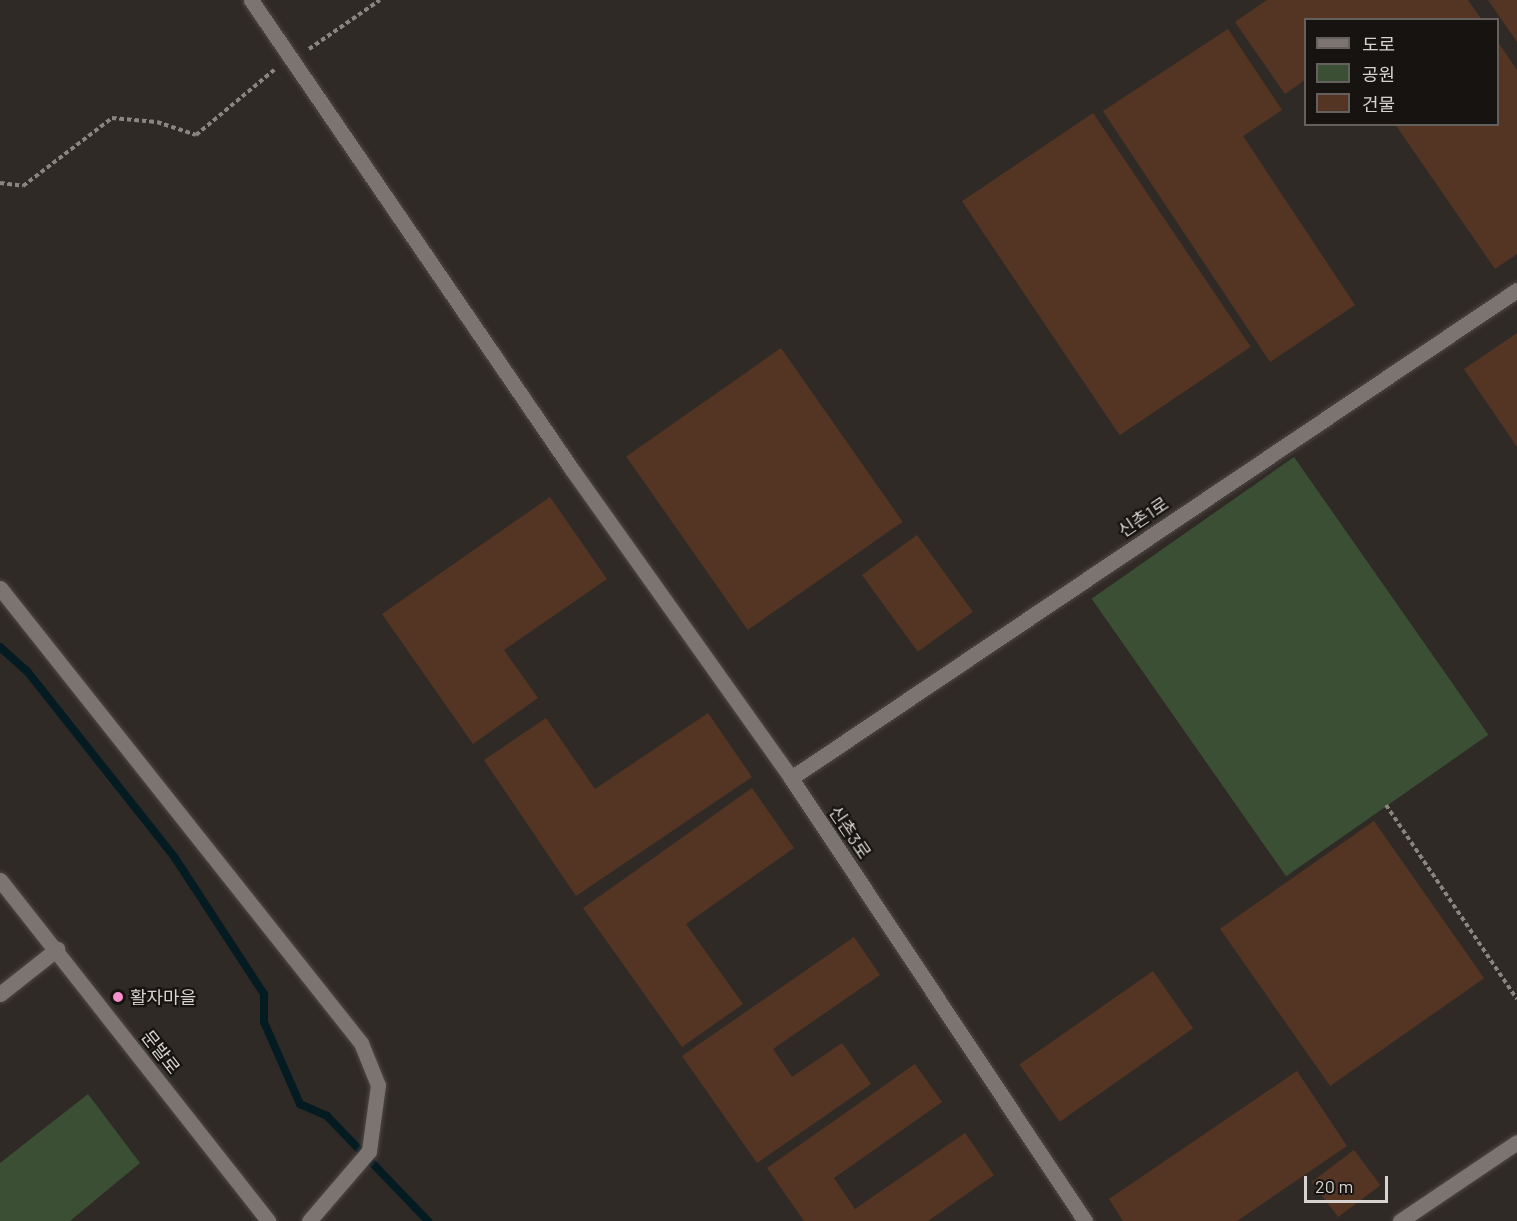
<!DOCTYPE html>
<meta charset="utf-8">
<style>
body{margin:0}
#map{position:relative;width:1517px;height:1221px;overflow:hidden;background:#302a26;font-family:Barlow,"Noto Sans KR",sans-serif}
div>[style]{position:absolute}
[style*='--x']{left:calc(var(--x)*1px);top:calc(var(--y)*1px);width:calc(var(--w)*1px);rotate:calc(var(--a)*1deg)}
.green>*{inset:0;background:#3a4f33;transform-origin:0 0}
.stream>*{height:8px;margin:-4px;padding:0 4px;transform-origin:4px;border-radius:4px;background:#041b22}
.building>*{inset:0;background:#543523;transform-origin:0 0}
.path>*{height:4px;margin-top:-2px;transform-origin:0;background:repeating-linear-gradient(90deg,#8a8581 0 4.5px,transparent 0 7.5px)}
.roads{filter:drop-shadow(0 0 2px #4d4845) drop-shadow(0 0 2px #4d4845)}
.minor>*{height:15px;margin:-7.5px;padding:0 7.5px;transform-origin:7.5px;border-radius:7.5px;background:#7b7470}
.tertiary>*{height:15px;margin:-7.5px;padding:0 7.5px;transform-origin:7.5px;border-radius:7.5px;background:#7b7470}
.dots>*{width:16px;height:16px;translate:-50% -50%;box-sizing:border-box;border:3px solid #161311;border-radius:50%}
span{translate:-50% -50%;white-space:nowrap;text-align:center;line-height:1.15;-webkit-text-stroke:4.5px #161311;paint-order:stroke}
.street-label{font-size:18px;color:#d7d3d0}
.poi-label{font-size:18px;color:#d7d3d0}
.left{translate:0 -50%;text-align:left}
.legend{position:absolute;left:1304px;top:18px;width:195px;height:108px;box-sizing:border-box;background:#161311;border:2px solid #63605d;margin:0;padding:8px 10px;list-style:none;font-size:18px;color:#d7d3d0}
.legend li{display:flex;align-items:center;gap:12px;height:30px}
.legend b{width:30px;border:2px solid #63605d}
.scale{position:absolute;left:1304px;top:1176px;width:84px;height:27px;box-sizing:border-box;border:3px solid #d7d3d0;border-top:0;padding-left:8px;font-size:18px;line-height:21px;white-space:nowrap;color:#d7d3d0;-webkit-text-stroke:4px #161311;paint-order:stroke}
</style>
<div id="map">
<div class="green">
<i style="left:1294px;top:457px;width:339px;height:247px;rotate:55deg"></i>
<i style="clip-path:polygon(88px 1094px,140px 1163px,70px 1221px,0 1221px,0 1163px)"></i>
</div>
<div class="stream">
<i style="--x:0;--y:647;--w:36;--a:42"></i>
<i style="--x:27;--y:671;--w:238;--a:51.6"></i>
<i style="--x:175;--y:858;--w:163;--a:56.8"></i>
<i style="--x:264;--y:994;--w:28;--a:90"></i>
<i style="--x:264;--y:1022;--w:90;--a:66.3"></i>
<i style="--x:300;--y:1104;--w:30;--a:24"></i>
<i style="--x:327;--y:1116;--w:146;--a:46.1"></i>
</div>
<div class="building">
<i style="clip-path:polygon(1267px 0,1468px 0,1482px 20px,1306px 20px,1306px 79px,1285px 94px,1235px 22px)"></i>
<i style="clip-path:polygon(1488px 0,1517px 0,1517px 42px)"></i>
<i style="clip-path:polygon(1228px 29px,1282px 110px,1243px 136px,1355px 305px,1270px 362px,1103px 111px)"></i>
<i style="clip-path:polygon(1498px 42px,1517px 70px,1517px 254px,1495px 269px,1395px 124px,1498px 124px)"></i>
<i style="left:1093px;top:113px;width:282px;height:158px;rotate:56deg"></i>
<i style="clip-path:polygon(1517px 333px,1517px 447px,1464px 369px)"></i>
<i style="left:781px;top:348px;width:212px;height:189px;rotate:55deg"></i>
<i style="clip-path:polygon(550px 497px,607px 579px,504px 650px,538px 698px,473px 744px,382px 614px)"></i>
<i style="left:917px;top:535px;width:95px;height:68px;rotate:54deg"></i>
<i style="clip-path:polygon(708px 713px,752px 777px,576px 896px,484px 760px,546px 718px,595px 789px)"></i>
<i style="clip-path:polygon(752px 788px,794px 848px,686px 924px,743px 1004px,682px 1047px,583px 908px)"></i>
<i style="left:1374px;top:821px;width:192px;height:188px;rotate:55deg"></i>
<i style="clip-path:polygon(854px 937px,880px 975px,773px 1049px,792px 1077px,842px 1043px,871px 1084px,757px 1163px,682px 1056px)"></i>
<i style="left:1153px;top:971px;width:70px;height:163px;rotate:55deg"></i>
<i style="clip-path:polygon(915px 1064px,942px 1102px,834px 1178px,855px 1209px,965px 1133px,994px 1175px,928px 1221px,804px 1221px,767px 1168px)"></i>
<i style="clip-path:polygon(1297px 1071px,1347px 1146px,1237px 1221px,1123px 1221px,1109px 1199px)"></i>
<i style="left:1354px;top:1150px;width:44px;height:53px;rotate:53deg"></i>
</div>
<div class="path">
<i style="--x:309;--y:49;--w:86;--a:-34.6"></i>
<i style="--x:0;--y:183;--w:23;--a:7"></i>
<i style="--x:23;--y:186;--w:112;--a:-37.4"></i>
<i style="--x:112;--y:118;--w:45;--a:5.1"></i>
<i style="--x:157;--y:122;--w:41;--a:18.4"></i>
<i style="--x:196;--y:135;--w:102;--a:-39.8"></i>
<i style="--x:1386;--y:805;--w:234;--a:56"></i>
</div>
<div class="roads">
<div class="minor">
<i style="--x:251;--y:0;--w:571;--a:55.64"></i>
<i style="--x:573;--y:471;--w:377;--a:54.6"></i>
<i style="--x:791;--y:778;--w:532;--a:56.43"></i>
<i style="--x:0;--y:588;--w:581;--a:51.57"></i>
<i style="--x:361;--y:1043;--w:45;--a:68"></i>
<i style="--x:378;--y:1085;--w:67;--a:97.8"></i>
<i style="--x:369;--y:1151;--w:92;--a:130.6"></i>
<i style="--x:791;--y:778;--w:875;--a:-33.91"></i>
<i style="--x:0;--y:994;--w:73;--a:-38.3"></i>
<i style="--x:1400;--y:1221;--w:141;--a:-34"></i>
</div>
<div class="tertiary">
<i style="--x:0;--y:880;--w:434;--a:51.8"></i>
</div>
</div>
<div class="dots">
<i style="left:118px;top:997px;background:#f890cb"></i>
</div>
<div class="street-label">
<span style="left:1143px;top:517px;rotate:-34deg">신촌1로</span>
<span style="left:850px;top:832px;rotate:56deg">신촌3로</span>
<span style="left:161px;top:1052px;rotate:52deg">문발로</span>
</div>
<div class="poi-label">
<span class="left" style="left:130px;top:997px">활자마을</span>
</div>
<ul class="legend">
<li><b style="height:8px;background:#7b7470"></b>도로</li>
<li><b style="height:16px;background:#3a4f33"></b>공원</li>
<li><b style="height:16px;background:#543523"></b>건물</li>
</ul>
<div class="scale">20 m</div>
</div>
